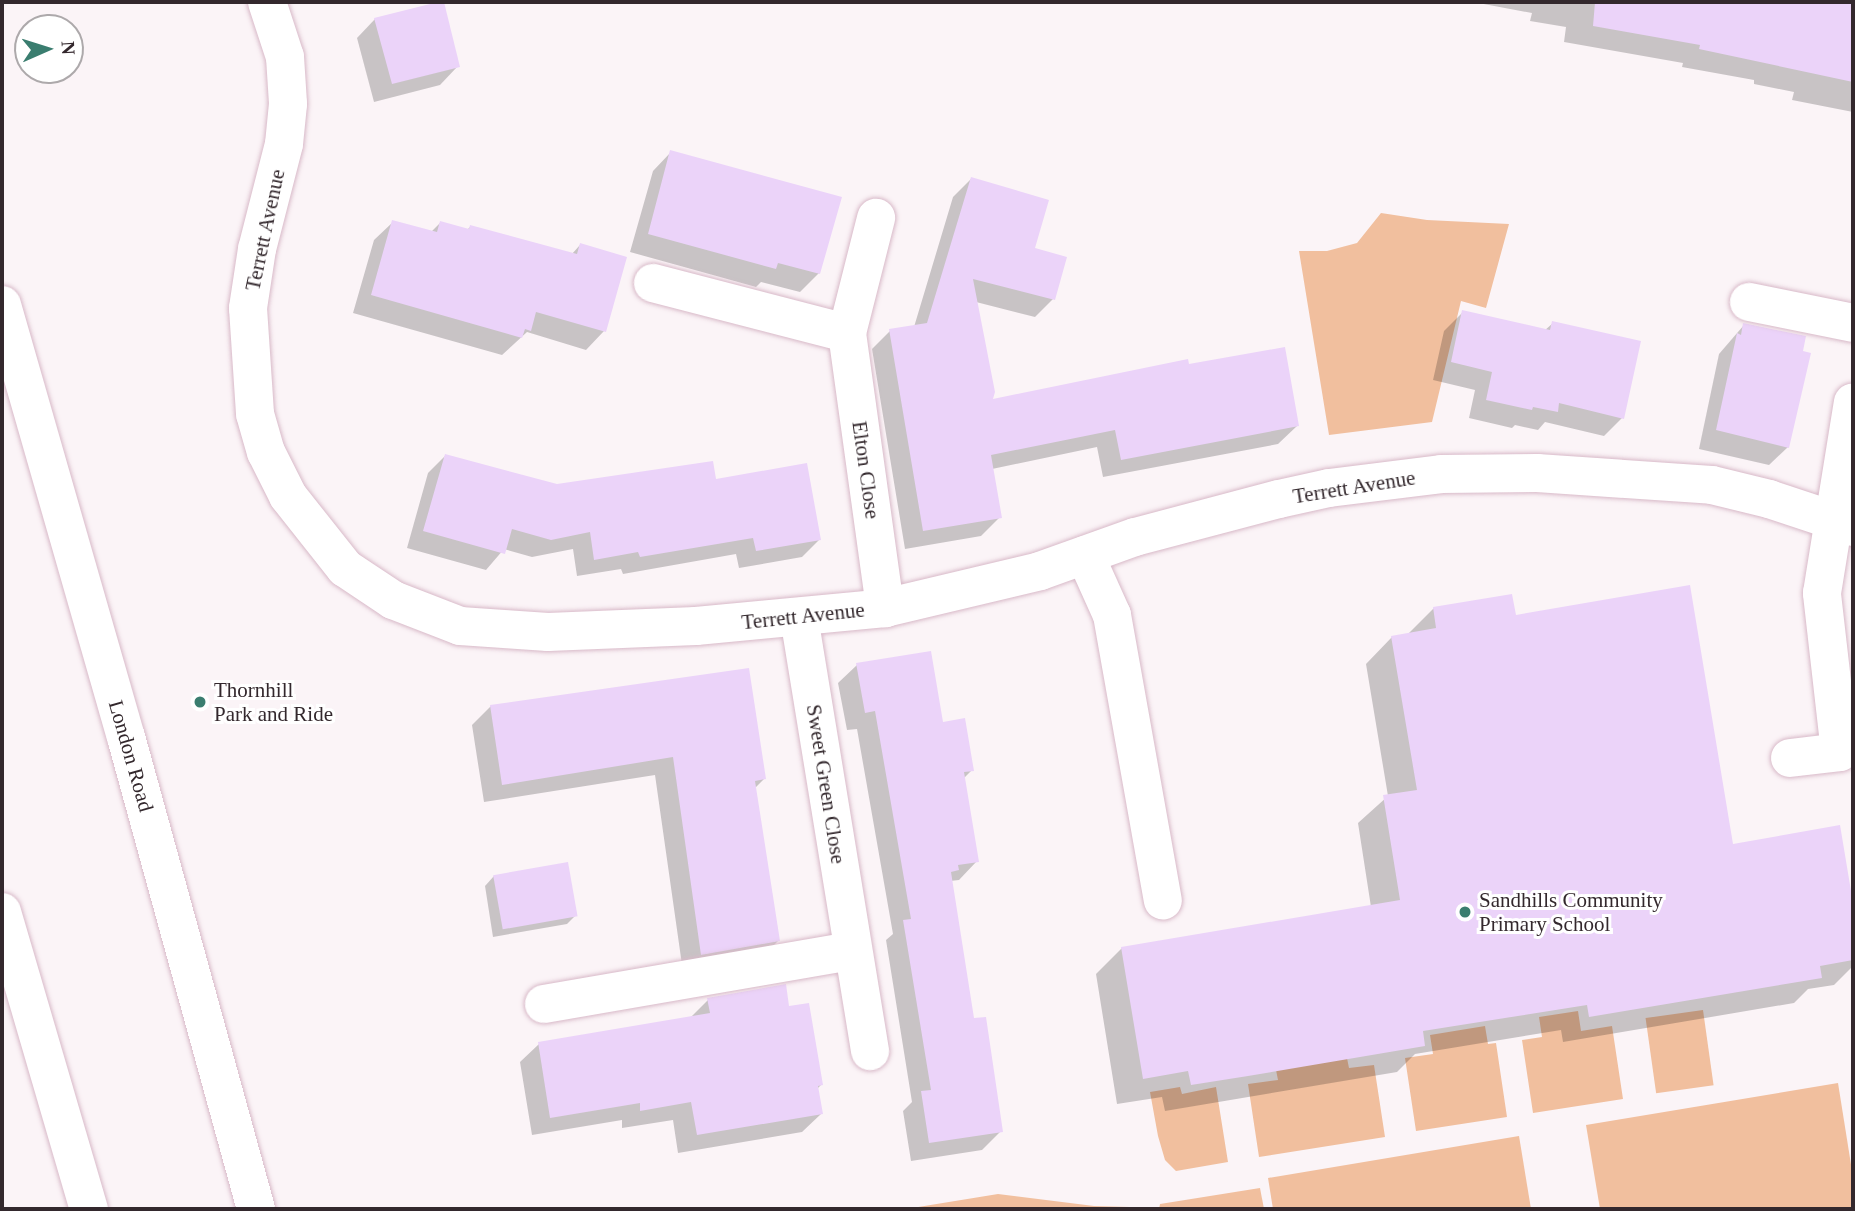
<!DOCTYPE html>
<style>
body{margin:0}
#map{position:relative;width:1855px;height:1211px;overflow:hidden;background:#fbf4f7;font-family:"Times New Roman",serif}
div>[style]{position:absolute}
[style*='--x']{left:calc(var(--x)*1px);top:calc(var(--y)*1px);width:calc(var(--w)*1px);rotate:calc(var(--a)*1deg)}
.green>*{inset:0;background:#f1bf9e;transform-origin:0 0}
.shadow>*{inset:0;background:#0003}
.building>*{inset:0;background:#ebd3f9;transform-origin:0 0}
.roads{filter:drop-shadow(0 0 2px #d8b9c8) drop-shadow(0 0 2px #d8b9c8)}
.minor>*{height:38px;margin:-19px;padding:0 19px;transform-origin:19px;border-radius:19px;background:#fff}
.highway>*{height:38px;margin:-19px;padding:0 19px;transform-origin:19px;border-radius:19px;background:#fff}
.dots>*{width:19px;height:19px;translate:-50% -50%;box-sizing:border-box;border:4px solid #fff;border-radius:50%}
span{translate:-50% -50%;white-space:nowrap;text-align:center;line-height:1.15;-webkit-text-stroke:6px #fff;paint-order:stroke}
.street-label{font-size:21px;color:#33282d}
.poi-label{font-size:21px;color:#33282d}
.left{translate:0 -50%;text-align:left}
.frame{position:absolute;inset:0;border:4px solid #33282d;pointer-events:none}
.north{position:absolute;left:14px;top:14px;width:70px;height:70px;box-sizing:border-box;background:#fff;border:2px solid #ada9ab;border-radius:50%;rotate:87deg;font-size:19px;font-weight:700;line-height:28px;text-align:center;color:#33282d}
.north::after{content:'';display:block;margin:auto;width:24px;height:32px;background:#3a7d6f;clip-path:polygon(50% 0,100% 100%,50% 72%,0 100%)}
</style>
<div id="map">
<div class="green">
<i style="clip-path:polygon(1381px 213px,1427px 220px,1509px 224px,1486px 308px,1461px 301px,1432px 422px,1329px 435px,1299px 251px,1327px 251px,1357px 243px)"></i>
<i style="left:1703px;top:1010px;width:76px;height:58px;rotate:82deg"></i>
<i style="clip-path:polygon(1578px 1011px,1581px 1031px,1612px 1026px,1623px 1099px,1533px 1113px,1522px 1040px,1542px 1037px,1539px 1017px)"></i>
<i style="clip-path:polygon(1485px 1026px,1488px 1044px,1496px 1043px,1507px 1117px,1416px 1131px,1405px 1058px,1433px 1054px,1430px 1035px)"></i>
<i style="clip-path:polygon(1345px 1048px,1349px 1068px,1374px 1065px,1385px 1137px,1259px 1157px,1248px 1084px,1278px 1080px,1274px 1060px)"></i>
<i style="clip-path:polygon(1838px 1083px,1853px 1177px,1853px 1209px,1600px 1209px,1586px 1125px)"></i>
<i style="clip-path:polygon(1180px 1087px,1182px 1094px,1216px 1087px,1228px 1162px,1176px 1171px,1165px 1160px,1158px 1136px,1150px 1092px)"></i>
<i style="clip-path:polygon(1519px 1136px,1531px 1209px,1273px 1209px,1268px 1178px)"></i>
<i style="clip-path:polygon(1260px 1188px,1264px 1209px,1159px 1209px,1160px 1204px)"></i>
<i style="clip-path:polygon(998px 1194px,1094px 1206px,1130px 1207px,906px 1209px)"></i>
</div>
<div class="shadow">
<i style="clip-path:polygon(1473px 2px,1853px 2px,1853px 112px,1792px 100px,1794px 92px,1754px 84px,1754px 80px,1682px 67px,1683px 63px,1564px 42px,1566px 27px,1530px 21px,1532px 13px)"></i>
<i style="clip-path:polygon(375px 19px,458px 66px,440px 85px,374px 102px,357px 38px)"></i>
<i style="clip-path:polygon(671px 152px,819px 273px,800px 292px,761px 282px,756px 287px,630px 252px,653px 171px)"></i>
<i style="clip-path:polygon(971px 179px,1033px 249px,1053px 299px,1035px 317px,976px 302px,991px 401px,1188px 366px,1297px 426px,1278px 444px,1103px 477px,1097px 447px,992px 469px,1000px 517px,981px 536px,905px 549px,872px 349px,890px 331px,914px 327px,953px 197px)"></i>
<i style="clip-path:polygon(393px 222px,431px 232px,440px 223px,467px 230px,470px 227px,571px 255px,580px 245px,604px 331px,586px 350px,527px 332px,502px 355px,353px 313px,374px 240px)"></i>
<i style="clip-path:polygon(1463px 312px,1544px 331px,1553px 323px,1622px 418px,1604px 436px,1545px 422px,1538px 430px,1515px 425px,1512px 428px,1469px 418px,1475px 390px,1433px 380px,1444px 331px)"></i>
<i style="clip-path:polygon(1744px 325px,1788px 447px,1769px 465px,1699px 449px,1719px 354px)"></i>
<i style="clip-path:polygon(445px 456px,557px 486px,715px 481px,819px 540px,802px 557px,739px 568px,736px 554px,623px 574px,621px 569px,577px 576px,573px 549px,532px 557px,504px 549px,486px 570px,407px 548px,428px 473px)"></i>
<i style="clip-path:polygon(1434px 608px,1515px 617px,1731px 846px,1839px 827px,1853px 914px,1853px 966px,1834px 985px,1808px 989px,1794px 1003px,1563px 1042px,1561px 1030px,1415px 1054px,1397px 1072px,1165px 1111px,1162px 1097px,1117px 1104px,1096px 974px,1122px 948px,1371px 907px,1358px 823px,1388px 796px,1366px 664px,1392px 637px,1407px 635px)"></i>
<i style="clip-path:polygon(857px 665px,941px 724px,972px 770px,963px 779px,977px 861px,959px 880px,950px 881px,973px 1020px,1001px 1131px,982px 1150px,911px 1161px,903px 1111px,912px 1102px,886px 940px,893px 934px,857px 729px,847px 730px,838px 683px)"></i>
<i style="clip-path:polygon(491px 706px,764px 779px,755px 788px,778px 941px,760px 959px,683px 972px,655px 775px,484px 802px,472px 725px)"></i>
<i style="clip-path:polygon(494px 876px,576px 915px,567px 924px,493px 937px,485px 886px)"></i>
<i style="clip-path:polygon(708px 1000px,788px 1008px,821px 1085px,817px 1089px,821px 1114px,802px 1132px,678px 1153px,673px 1120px,622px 1128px,622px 1120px,532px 1135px,520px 1062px,539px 1044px,690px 1018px)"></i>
</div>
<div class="building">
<i style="clip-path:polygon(438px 2px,444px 2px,460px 67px,392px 84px,374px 18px)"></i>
<i style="clip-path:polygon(1595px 2px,1853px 2px,1853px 82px,1699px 49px,1700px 45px,1593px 26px)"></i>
<i style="clip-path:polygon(670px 150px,842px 197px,820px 274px,778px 263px,776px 269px,648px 234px)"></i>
<i style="clip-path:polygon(971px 177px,1049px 200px,1035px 248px,1067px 257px,1055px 300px,973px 279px,995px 392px,993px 399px,1188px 359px,1189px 364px,1285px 347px,1299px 426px,1121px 460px,1115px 430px,991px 455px,1002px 518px,923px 531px,889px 329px,927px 323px)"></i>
<i style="clip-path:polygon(392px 220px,437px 232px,440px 221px,469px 229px,470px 225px,577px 254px,580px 243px,627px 257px,606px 332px,536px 312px,531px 331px,525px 329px,522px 338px,371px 295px)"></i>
<i style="clip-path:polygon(1462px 310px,1550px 330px,1552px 321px,1641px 341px,1624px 419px,1559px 403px,1558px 412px,1533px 407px,1532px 410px,1486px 400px,1492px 372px,1451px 362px)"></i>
<i style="clip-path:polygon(1743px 323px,1806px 336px,1803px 351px,1811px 353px,1789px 448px,1716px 430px,1737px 333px,1741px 335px)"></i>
<i style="clip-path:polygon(445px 454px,557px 484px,713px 461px,716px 479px,807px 463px,821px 540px,756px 551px,753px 538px,640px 557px,638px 552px,594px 560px,590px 532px,551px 540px,512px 529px,505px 554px,423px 531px)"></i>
<i style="clip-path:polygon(1690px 585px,1733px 844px,1840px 825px,1853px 903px,1853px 960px,1820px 966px,1822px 978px,1589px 1017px,1587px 1005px,1423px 1031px,1425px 1046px,1248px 1076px,1191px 1085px,1188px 1071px,1143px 1079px,1121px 947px,1400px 900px,1383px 795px,1417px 790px,1391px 636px,1436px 628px,1433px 607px,1512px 594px,1516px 615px)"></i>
<i style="clip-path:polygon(931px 651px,943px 722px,965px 718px,974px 771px,964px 772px,979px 862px,958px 865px,959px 870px,951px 872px,974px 1018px,986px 1017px,1003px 1132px,929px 1143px,921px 1091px,931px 1090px,903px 920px,911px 919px,875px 711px,865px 713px,856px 663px)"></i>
<i style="clip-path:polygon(749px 668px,766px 779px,755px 781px,780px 941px,701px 955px,673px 757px,502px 785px,490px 705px)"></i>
<i style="left:568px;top:862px;width:55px;height:76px;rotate:80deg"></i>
<i style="clip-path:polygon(786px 984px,789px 1006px,809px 1003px,823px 1085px,818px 1086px,823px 1114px,697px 1135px,691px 1102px,640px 1111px,640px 1103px,550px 1118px,538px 1042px,710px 1013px,707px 998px)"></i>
</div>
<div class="roads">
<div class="minor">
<i style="--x:267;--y:2;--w:58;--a:71.9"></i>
<i style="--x:285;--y:57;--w:47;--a:86.3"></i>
<i style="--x:288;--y:104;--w:40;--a:95.7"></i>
<i style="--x:284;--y:144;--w:108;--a:104.4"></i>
<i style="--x:257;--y:249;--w:60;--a:98.7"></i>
<i style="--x:248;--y:308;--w:106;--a:86.2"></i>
<i style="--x:255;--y:414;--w:40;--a:74"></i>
<i style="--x:266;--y:452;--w:49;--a:63.4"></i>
<i style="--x:288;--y:496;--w:92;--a:51.6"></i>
<i style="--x:345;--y:568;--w:58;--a:33.7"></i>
<i style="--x:393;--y:600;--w:72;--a:21.2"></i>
<i style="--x:460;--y:626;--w:88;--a:3.9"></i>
<i style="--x:548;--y:632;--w:148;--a:-2.3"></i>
<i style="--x:696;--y:626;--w:190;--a:-5.4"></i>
<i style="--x:885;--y:608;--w:159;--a:-13.4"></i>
<i style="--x:1040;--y:571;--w:101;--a:-19.7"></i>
<i style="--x:1135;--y:537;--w:149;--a:-14.8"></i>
<i style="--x:1279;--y:499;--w:51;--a:-12.4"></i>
<i style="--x:1329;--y:488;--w:113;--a:-7.1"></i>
<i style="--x:1441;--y:474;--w:96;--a:-0.6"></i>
<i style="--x:1537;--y:473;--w:175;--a:3.9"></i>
<i style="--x:1712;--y:485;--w:59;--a:13.8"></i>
<i style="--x:1769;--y:499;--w:89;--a:18.4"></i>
<i style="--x:653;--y:283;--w:200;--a:14.5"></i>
<i style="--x:847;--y:333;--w:278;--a:82.1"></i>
<i style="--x:1749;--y:302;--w:106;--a:11.4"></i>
<i style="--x:847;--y:333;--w:119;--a:-75.8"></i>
<i style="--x:1085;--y:555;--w:66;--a:65.8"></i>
<i style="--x:1112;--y:615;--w:290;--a:79.9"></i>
<i style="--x:799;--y:617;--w:440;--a:80.7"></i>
<i style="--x:1790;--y:758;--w:50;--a:-6.8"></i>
<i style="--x:1840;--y:752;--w:160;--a:-96.5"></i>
<i style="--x:1822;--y:593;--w:193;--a:-80.8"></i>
<i style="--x:544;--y:1004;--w:313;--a:-9.8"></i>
</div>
<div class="highway">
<i style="--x:2;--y:305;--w:449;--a:74"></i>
<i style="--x:126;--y:737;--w:490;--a:74.6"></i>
<i style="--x:2;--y:912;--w:309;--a:73.7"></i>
</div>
</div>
<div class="dots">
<i style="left:200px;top:702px;background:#3a7d6f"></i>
<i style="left:1465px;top:912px;background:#3a7d6f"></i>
</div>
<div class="street-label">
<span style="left:265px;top:230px;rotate:-78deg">Terrett Avenue</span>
<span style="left:866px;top:470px;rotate:82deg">Elton Close</span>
<span style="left:1354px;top:487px;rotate:-9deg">Terrett Avenue</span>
<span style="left:803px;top:616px;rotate:-6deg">Terrett Avenue</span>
<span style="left:131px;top:756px;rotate:74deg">London Road</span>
<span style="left:826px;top:784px;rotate:81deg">Sweet Green Close</span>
</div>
<div class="poi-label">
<span class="left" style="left:214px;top:702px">Thornhill<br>Park and Ride</span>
<span class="left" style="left:1479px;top:912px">Sandhills Community<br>Primary School</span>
</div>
<div class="frame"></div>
<div class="north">N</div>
</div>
